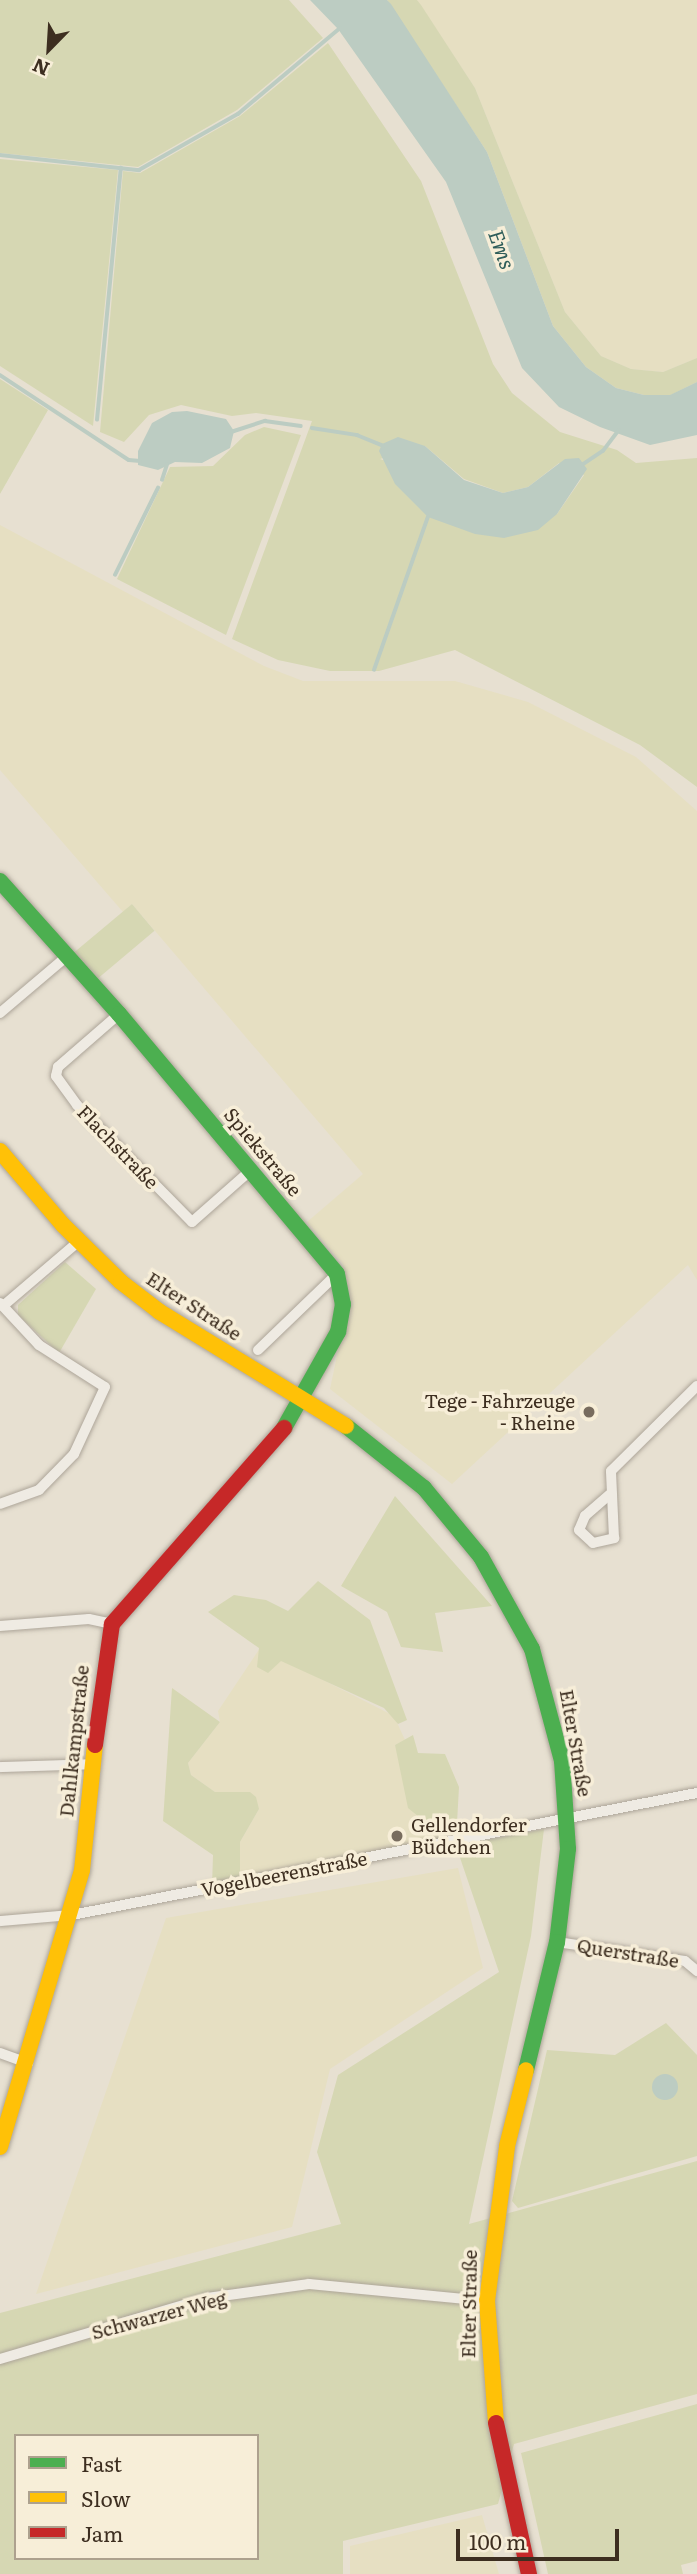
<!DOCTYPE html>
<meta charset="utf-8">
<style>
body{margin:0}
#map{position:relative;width:697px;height:2574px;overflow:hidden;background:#e7e0d1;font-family:Literata,serif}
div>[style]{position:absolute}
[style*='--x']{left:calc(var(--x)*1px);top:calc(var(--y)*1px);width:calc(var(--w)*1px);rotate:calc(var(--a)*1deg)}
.farmland>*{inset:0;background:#e6dfc2}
.green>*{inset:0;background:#d6d7b3;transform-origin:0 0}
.water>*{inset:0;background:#bcccc2}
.round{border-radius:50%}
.stream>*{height:3.5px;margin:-1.75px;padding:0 1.75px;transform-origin:1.75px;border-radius:1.75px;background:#bcccc2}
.roads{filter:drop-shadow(0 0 2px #ada599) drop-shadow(0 0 2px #ada599)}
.street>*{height:10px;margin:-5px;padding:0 5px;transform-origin:5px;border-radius:5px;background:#efebe3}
.fast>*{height:16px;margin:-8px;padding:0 8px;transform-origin:8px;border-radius:8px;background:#4caf50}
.slow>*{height:16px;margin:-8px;padding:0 8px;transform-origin:8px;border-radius:8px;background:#ffc107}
.jam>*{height:16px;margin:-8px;padding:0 8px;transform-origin:8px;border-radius:8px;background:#c62828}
.dots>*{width:19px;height:19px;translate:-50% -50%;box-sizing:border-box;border:4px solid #f7eed8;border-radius:50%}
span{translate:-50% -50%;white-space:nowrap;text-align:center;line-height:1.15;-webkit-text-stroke:7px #f7eed8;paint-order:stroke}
.street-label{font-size:19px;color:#3d2e20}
.poi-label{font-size:19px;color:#3d2e20}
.right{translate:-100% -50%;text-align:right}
.left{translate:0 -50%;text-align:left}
.water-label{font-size:21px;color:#2f5d5a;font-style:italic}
.legend{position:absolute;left:14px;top:2434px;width:245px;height:126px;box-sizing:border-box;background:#f7eed8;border:2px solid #ada18e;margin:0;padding:9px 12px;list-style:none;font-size:21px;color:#3d2e20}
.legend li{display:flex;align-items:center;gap:14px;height:35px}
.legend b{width:35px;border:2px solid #ada18e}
.north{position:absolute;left:14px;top:14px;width:70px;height:70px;-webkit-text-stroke:5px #f7eed8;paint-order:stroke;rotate:204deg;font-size:19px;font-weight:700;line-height:28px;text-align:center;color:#3d2e20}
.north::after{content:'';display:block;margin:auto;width:24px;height:32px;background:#3d2e20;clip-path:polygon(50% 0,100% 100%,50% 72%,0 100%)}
.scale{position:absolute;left:456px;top:2529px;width:163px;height:32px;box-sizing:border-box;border:4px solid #3d2e20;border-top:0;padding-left:9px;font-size:21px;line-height:24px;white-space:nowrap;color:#3d2e20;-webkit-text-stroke:5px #f7eed8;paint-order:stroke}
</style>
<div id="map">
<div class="farmland">
<i style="clip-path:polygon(417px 0,697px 0,697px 358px,663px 372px,631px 369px,601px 356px,565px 312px,475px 88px)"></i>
<i style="clip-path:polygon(0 525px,264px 666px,303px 681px,455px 681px,528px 702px,636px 757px,697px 811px,697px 1280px,688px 1265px,452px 1484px,330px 1389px,348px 1303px,343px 1264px,307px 1222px,363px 1174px,132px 904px,123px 912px,0 770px)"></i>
<i style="clip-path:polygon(260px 1648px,394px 1716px,405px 1740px,395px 1745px,445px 1838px,240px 1880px,240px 1842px,259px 1809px,215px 1792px,191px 1775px,188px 1763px,220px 1722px,218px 1711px)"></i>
<i style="clip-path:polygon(458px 1868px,483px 1968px,330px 2069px,292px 2227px,36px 2294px,166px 1918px)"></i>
<i style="clip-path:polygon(482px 2515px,499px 2574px,350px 2574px,350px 2546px)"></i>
</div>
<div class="green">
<i style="clip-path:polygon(0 0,289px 0,323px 38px,237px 110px,138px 167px,0 153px)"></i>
<i style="clip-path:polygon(387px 0,417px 0,421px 5px,475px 88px,565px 312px,601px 356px,631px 369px,663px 372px,697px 358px,697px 382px,671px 395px,644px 395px,616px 388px,586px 367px,553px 326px,487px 152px)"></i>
<i style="clip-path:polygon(evenodd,328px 43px,421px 181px,493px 364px,512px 393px,560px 432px,617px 450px,636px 463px,697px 458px,697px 787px,640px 745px,455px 650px,379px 671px,330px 671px,278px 660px,232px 639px,312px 421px,256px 413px,232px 416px,181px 405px,149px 415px,124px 442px,100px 432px,123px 171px,140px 173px,240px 116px,328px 43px,425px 446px,464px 479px,503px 493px,528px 487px,559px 463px,584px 475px,557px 514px,380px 459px,425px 446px)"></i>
<i style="clip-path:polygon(0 159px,118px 170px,93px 426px,0 366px)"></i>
<i style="clip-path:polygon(0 379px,48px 410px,0 494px)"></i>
<i style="clip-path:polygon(264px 427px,301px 435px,226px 635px,117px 579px,170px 467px,213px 466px,245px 435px)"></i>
<i style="left:132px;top:904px;width:35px;height:76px;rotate:50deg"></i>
<i style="clip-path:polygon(65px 1262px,96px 1289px,59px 1353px,18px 1315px,18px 1305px)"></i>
<i style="clip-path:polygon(395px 1496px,492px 1606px,435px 1613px,443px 1652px,401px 1647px,387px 1612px,341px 1586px)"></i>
<i style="clip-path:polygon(318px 1581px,370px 1620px,407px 1720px,398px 1724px,384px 1708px,281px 1661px,268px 1673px,257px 1667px,259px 1648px,208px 1612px,234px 1595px,266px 1600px,288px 1611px)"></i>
<i style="clip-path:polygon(172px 1688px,220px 1722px,188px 1763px,191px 1775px,215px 1792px,250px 1792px,256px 1797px,259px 1809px,240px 1842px,240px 1880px,212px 1886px,213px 1855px,163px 1821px)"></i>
<i style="clip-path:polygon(413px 1735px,418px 1753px,445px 1754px,459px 1787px,457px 1823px,445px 1838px,408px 1808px,395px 1745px)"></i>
<i style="clip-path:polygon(evenodd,544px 1829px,531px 1936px,469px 2224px,697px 2161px,697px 2394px,514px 2444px,498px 2504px,343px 2541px,343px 2574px,0 2574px,0 2313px,341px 2224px,317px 2152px,338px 2075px,499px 1972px,456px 1846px,544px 1829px,16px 2436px,257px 2436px,257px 2558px,16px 2558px,16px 2436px)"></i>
<i style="clip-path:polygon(666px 2023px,697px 2055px,697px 2156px,518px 2208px,512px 2201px,547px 2050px,615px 2055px)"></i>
<i style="clip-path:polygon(697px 2404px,697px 2561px,681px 2565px,683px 2574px,548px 2574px,521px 2453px)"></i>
</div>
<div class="water">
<i style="clip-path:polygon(310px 0,387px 0,391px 4px,487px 152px,553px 326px,586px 367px,616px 388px,644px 395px,670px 395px,697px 382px,697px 435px,650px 445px,600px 427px,559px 407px,522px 368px,446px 182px,338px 29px)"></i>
<i style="clip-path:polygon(187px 411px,226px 419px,234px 431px,230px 448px,202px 463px,175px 462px,158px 470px,138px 465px,138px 451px,152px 423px,172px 412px)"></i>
<i style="clip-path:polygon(398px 437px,425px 446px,464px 480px,503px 493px,528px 487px,565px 459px,579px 458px,587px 469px,557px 514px,538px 530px,504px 538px,475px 534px,428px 517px,395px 484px,379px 451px,382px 444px)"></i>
<i class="round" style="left:652px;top:2074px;width:26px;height:26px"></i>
</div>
<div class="stream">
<i style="--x:0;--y:155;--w:140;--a:6.2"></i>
<i style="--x:139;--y:170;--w:114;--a:-29.5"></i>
<i style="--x:238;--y:114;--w:133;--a:-40.1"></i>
<i style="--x:0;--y:375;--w:154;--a:33.4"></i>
<i style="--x:129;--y:460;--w:11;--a:5"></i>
<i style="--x:97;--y:420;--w:253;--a:-84.6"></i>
<i style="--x:312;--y:428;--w:46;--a:8.8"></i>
<i style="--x:357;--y:435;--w:29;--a:22"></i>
<i style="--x:231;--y:432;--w:36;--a:-18"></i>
<i style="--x:265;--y:421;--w:36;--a:8"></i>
<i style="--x:582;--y:465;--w:25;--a:-34"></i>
<i style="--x:603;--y:451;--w:26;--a:-53"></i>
<i style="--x:162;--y:480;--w:16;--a:-72"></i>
<i style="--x:115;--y:575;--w:97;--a:-63.7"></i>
<i style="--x:374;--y:670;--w:162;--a:-70.6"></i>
</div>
<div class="roads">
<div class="street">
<i style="--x:0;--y:1013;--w:87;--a:-40.3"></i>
<i style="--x:119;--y:1014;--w:81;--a:139"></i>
<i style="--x:58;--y:1067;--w:9;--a:103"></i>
<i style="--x:56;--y:1076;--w:36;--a:54"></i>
<i style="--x:77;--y:1105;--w:164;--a:45.5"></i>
<i style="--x:192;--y:1222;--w:79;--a:-41.4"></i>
<i style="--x:0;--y:1303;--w:57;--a:47.1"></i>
<i style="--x:39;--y:1345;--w:78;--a:32.5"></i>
<i style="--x:105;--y:1387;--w:74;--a:114.8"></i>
<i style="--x:74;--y:1454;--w:50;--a:134.2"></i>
<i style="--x:39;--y:1490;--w:41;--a:160.3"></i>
<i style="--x:3;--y:1306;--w:100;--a:-40.5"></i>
<i style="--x:258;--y:1350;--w:110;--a:-43.9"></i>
<i style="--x:609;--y:1495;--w:32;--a:139"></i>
<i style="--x:585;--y:1516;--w:15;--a:113"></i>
<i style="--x:579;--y:1530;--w:19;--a:43"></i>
<i style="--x:593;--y:1543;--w:22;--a:-13"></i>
<i style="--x:614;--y:1538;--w:67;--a:-92.6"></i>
<i style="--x:611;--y:1471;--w:121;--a:-44.7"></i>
<i style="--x:0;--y:1626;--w:89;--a:-4.5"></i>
<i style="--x:89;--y:1619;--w:24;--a:12"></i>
<i style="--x:0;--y:1767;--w:93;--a:-1.8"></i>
<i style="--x:0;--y:1921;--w:72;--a:-4.8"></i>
<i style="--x:72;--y:1915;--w:637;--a:-11.05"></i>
<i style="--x:557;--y:1942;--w:129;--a:8.4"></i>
<i style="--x:685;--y:1961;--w:16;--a:40"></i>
<i style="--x:0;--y:2053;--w:30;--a:20"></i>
<i style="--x:0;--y:2359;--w:216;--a:-16.4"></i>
<i style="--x:207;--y:2298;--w:103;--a:-7.8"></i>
<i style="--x:309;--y:2284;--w:179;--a:5.5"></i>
</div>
<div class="fast">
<i style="--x:0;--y:881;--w:178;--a:48.2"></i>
<i style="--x:119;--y:1014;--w:339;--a:50"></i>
<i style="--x:337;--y:1274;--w:31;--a:79"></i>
<i style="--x:343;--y:1304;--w:28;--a:100"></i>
<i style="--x:338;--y:1332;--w:110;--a:119.4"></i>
<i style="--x:346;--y:1426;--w:100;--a:38.5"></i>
<i style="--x:424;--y:1488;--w:89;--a:50.4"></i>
<i style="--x:481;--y:1557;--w:105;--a:61"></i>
<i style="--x:532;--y:1649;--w:116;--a:75"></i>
<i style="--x:562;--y:1761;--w:88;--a:86.1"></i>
<i style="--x:568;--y:1849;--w:94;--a:96.7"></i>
<i style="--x:557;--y:1942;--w:132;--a:103.6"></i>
</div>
<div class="slow">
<i style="--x:0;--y:1151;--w:97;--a:49.6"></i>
<i style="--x:63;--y:1225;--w:81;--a:44.5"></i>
<i style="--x:121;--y:1282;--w:49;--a:37.6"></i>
<i style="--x:160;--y:1312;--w:218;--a:31.5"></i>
<i style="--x:0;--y:2147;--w:289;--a:-73.5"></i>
<i style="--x:82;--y:1870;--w:126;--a:-84.1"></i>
<i style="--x:496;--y:2423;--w:122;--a:-94.2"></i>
<i style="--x:487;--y:2301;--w:156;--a:-82.6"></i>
<i style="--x:507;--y:2146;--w:78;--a:-76"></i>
</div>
<div class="jam">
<i style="--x:95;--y:1745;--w:122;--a:-82"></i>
<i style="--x:112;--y:1624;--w:261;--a:-48.7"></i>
<i style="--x:496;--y:2423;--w:155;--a:77.7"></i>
</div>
</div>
<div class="dots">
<i style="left:589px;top:1412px;background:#786c5e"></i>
<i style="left:397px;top:1836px;background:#786c5e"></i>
</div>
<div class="street-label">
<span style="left:118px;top:1147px;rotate:46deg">Flachstraße</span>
<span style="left:263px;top:1152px;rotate:50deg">Spiekstraße</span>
<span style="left:194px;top:1306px;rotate:33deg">Elter Straße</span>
<span style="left:74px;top:1741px;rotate:-84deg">Dahlkampstraße</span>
<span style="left:576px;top:1743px;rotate:80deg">Elter Straße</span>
<span style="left:284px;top:1874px;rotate:-11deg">Vogelbeerenstraße</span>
<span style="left:628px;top:1953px;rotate:9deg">Querstraße</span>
<span style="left:469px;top:2304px;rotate:-89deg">Elter Straße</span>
<span style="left:159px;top:2315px;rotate:-15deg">Schwarzer Weg</span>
</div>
<div class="poi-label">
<span class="right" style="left:575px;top:1412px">Tege - Fahrzeuge<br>- Rheine</span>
<span class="left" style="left:411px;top:1836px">Gellendorfer<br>Büdchen</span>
</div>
<div class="water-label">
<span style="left:503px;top:249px;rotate:70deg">Ems</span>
</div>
<ul class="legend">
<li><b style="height:9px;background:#4caf50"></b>Fast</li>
<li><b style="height:9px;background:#ffc107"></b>Slow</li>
<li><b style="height:9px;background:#c62828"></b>Jam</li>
</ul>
<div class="north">N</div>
<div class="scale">100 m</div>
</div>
